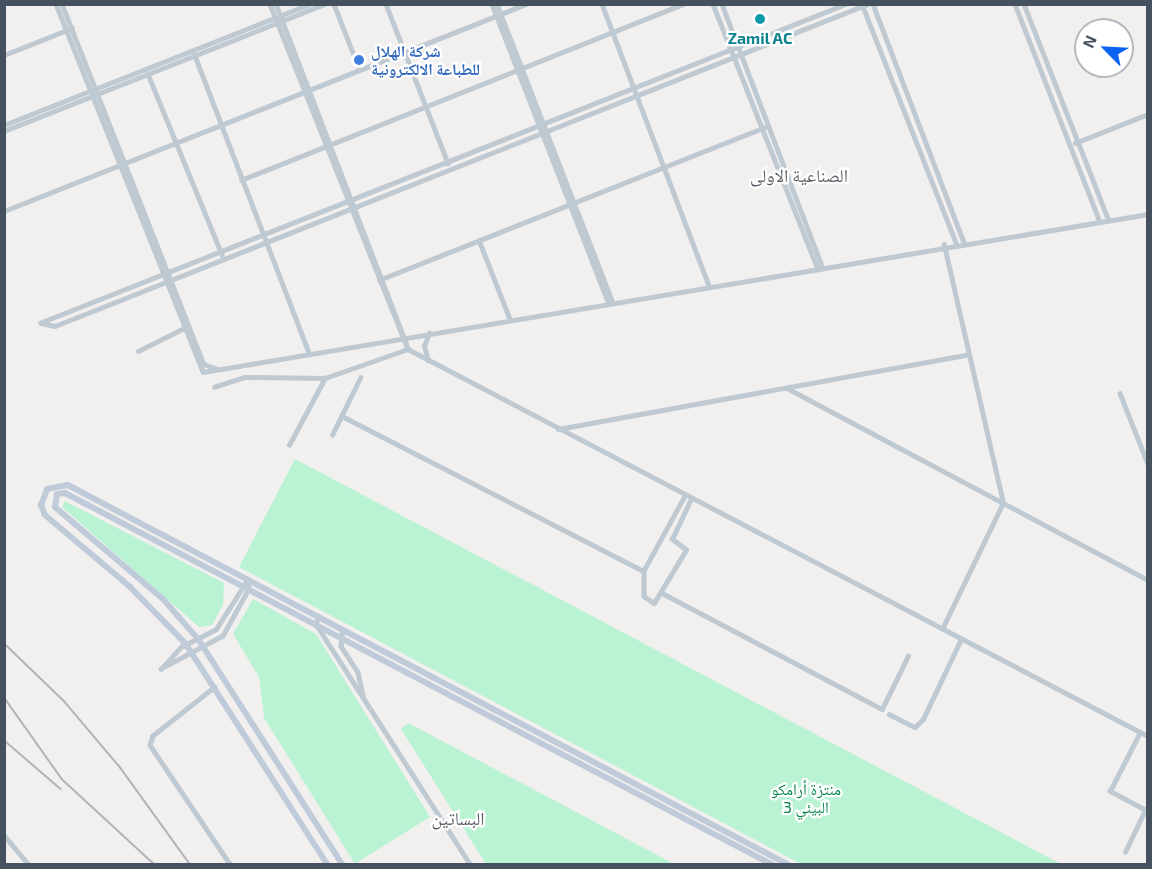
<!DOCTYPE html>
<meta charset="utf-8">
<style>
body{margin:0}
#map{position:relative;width:1152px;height:869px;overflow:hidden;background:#f2efef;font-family:"Exo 2","Noto Naskh Arabic",sans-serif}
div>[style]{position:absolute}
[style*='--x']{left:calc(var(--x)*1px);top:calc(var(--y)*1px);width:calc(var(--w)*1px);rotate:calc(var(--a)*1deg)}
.green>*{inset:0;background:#baf3d3}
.street>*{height:4.5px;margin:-2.25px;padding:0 2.25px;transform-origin:2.25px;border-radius:2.25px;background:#bec9d2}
.secondary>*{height:6px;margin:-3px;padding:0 3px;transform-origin:3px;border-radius:3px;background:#c0cbda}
.rail>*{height:1.5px;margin:-0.75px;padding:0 0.75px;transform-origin:0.75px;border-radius:0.75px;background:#b1b4ba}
.dots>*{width:16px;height:16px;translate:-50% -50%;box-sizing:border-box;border:3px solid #fff;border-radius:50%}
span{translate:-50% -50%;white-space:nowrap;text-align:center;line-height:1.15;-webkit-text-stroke:4.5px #fff;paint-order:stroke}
.culture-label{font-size:16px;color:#0d838f;font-weight:700}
.shop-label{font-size:16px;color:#366cbe;font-weight:700}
.left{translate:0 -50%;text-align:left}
.park-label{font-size:16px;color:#0f8651}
.neighbourhood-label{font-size:18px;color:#5b5f65}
.frame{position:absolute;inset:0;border:6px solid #45515e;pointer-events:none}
.north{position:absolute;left:1074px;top:18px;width:60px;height:60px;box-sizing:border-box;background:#fff;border:2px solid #b5b9bf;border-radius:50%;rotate:294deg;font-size:16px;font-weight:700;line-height:24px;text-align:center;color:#45515e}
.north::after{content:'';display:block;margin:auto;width:21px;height:27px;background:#0a64f1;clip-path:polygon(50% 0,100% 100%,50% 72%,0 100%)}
</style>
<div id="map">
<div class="green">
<i style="clip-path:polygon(295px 459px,1061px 864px,801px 864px,239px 567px)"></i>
<i style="clip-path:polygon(65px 501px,224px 583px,223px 605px,212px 625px,199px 627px,62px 507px)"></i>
<i style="clip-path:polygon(253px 599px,316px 634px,430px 817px,355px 864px,264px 718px,259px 677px,233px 634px)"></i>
<i style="clip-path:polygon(408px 723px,514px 779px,674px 864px,486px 864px,401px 729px)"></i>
</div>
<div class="street">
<i style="--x:56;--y:4;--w:396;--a:68.2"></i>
<i style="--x:203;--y:372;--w:958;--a:-9.49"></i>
<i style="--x:62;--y:4;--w:387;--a:68.5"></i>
<i style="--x:204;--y:364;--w:12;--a:20"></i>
<i style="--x:270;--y:4;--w:372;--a:68.2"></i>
<i style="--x:408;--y:349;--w:835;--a:27.61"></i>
<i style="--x:276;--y:4;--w:368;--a:69"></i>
<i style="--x:334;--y:4;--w:69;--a:68.7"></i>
<i style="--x:386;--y:4;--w:171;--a:68.7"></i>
<i style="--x:492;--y:4;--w:320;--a:68.7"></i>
<i style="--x:497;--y:4;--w:318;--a:68.8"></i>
<i style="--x:602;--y:4;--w:301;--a:69.2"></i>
<i style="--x:713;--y:4;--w:283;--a:68.4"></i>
<i style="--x:722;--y:4;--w:280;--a:69.1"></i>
<i style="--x:847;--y:4;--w:867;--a:158.41"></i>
<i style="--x:41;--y:323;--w:14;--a:12"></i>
<i style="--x:55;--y:326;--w:874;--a:-21.61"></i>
<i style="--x:862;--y:4;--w:257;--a:68.5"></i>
<i style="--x:873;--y:4;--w:255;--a:69.1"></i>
<i style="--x:1015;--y:4;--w:232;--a:68.7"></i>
<i style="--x:1024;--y:4;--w:230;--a:68.6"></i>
<i style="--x:194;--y:53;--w:321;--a:69"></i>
<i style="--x:4;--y:55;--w:73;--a:-21.7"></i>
<i style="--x:148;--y:74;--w:195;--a:67.7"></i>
<i style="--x:4;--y:125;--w:328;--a:-21.6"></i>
<i style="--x:4;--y:131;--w:345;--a:-21.6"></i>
<i style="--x:1075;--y:143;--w:79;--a:-21.7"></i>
<i style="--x:241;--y:180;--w:477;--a:-21.7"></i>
<i style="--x:4;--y:211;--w:562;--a:-21.63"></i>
<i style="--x:479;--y:240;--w:85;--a:68.6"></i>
<i style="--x:379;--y:280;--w:417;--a:-21.6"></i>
<i style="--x:138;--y:351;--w:51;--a:-26.6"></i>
<i style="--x:428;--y:361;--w:16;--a:-105"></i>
<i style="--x:424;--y:346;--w:14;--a:-69"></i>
<i style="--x:214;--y:387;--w:32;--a:-18"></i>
<i style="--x:244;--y:377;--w:81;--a:0.7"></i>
<i style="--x:787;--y:388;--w:409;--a:28"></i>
<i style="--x:1120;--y:393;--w:76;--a:68.5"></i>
<i style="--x:342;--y:416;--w:339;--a:27.2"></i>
<i style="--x:558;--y:429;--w:415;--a:-10.3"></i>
<i style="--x:332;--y:435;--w:64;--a:-63.8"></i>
<i style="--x:289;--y:445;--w:76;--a:-61.8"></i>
<i style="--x:325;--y:378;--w:88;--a:-19.3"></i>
<i style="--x:685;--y:496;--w:85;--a:118.7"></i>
<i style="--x:644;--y:571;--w:25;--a:90"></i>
<i style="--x:644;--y:596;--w:12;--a:35"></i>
<i style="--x:654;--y:603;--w:62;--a:-58.9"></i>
<i style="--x:686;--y:550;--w:18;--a:-142"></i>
<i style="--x:672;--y:539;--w:44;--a:-64.6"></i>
<i style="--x:248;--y:579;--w:10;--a:84"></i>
<i style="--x:249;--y:589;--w:54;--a:119"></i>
<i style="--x:223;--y:636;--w:70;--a:152"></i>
<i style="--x:161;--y:669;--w:30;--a:-48"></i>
<i style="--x:181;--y:647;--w:39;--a:-27"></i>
<i style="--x:216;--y:629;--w:59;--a:-57.4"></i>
<i style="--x:664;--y:594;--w:246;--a:27.8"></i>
<i style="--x:882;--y:709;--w:59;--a:-63.9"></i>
<i style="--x:319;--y:616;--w:9;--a:111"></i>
<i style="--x:316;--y:624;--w:285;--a:57.3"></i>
<i style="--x:343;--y:629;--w:17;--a:97"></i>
<i style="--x:341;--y:646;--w:31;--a:57"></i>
<i style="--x:358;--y:672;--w:24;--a:78"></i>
<i style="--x:942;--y:629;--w:140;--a:-64.2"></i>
<i style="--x:1003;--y:503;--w:265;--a:-102.9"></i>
<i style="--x:215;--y:687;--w:79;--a:141.7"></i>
<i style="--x:153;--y:736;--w:9;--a:108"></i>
<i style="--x:150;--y:745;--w:143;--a:56.1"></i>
<i style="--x:889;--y:714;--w:29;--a:27"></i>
<i style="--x:915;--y:727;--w:11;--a:-45"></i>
<i style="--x:923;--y:719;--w:86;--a:-64.6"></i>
<i style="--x:4;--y:835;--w:38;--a:50"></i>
<i style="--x:1125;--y:852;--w:47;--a:-64.5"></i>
<i style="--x:1145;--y:810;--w:40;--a:-152"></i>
<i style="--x:1110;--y:791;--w:66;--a:-63"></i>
</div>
<div class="secondary">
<i style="--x:327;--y:864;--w:261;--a:-122.7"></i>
<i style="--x:186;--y:644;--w:81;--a:-134.5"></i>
<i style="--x:129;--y:586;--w:110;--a:-139.8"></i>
<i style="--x:45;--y:515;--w:11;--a:-112"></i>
<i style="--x:41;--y:505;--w:17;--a:-69"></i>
<i style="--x:47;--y:489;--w:21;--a:-11"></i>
<i style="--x:68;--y:485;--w:813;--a:27.79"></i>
<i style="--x:342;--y:864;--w:267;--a:-122.6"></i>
<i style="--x:198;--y:639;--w:53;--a:-131.2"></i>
<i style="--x:163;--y:599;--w:142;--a:-139.6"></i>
<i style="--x:55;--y:507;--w:13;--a:-81"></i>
<i style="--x:57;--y:494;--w:8;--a:-7"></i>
<i style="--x:65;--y:493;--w:798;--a:27.72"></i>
</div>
<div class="rail">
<i style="--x:4;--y:643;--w:85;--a:44"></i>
<i style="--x:65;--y:702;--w:85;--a:49.8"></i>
<i style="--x:120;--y:767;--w:120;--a:54.2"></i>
<i style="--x:4;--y:697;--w:100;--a:54.7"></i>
<i style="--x:62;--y:779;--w:125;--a:42.7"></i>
<i style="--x:4;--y:740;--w:75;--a:40.7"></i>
</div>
<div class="dots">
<i style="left:760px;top:19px;background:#0f9aa8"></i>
<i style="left:359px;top:60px;background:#3f7fe0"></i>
</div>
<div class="culture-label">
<span style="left:760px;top:38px">Zamil AC</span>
</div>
<div class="shop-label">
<span class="left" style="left:371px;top:60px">شركة الهلال<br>للطباعة الالكترونية</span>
</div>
<div class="park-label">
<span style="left:806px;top:798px">منتزة أرامكو<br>البيئي 3</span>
</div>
<div class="neighbourhood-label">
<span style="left:799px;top:175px">الصناعية الاولى</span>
<span style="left:458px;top:818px">البساتين</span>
</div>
<div class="frame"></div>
<div class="north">N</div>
</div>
